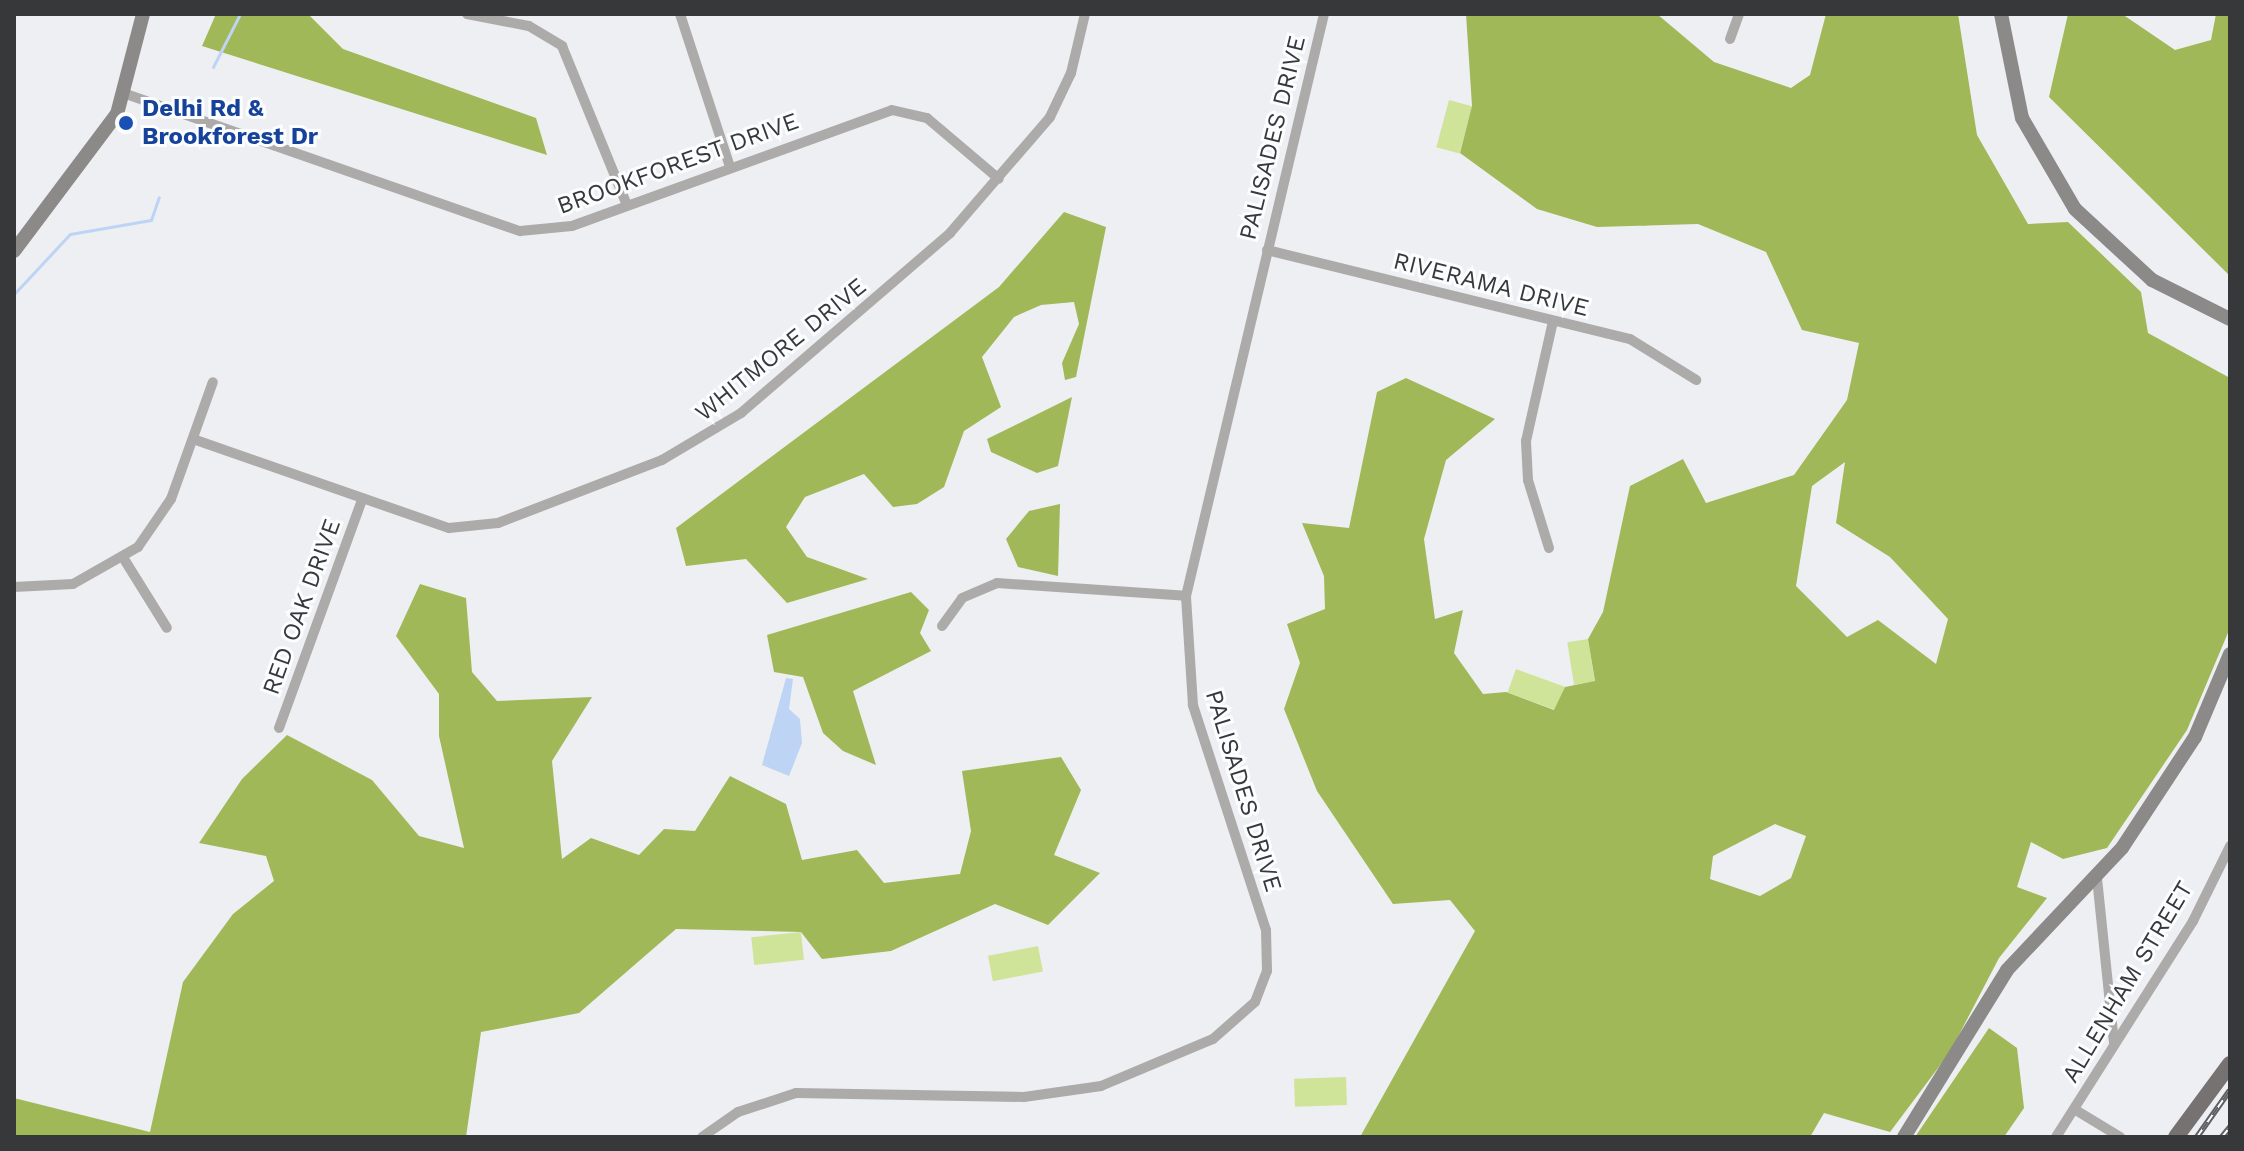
<!DOCTYPE html>
<style>
body{margin:0}
#map{position:relative;width:2244px;height:1151px;overflow:hidden;background:#eeeff3;font-family:"Work Sans",sans-serif}
div>[style]{position:absolute}
[style*='--x']{left:calc(var(--x)*1px);top:calc(var(--y)*1px);width:calc(var(--w)*1px);rotate:calc(var(--a)*1deg)}
.green>*{inset:0;background:#d0e499;transform-origin:0 0}
.forest>*{inset:0;background:#a0b857}
.water>*{inset:0;background:#bdd4f4}
.stream>*{height:3px;margin:-1.5px;padding:0 1.5px;transform-origin:1.5px;border-radius:1.5px;background:#bdd4f4}
.street>*{height:10px;margin:-5px;padding:0 5px;transform-origin:5px;border-radius:5px;background:#adabaa}
.secondary>*{height:14px;margin:-7px;padding:0 7px;transform-origin:7px;border-radius:7px;background:#8c8a89}
.primary>*{height:16px;margin:-8px;padding:0 8px;transform-origin:8px;border-radius:8px;background:#757271}
.rail>*{height:6px;margin-top:-3px;transform-origin:0;background:repeating-linear-gradient(90deg,#fcfdff 0 9px,#5f6061 0 18px);box-sizing:border-box;border-block:2px solid #5f6061}
.dots>*{width:22px;height:22px;translate:-50% -50%;box-sizing:border-box;border:4px solid #fcfdff;border-radius:50%}
span{translate:-50% -50%;white-space:nowrap;text-align:center;line-height:1.15;-webkit-text-stroke:6px #fcfdff;paint-order:stroke}
.transit-label{font-size:24px;color:#164399;font-weight:700}
.left{translate:0 -50%;text-align:left}
.street-label{font-size:24px;color:#373839}
.frame{position:absolute;inset:0;border:16px solid #373839;pointer-events:none}
</style>
<div id="map">
<div class="green">
<i style="left:1449px;top:100px;width:24px;height:49px;rotate:15deg"></i>
<i style="left:1588px;top:639px;width:43px;height:21px;rotate:81deg"></i>
<i style="left:1516px;top:669px;width:52px;height:25px;rotate:20deg"></i>
<i style="left:801px;top:932px;width:28px;height:50px;rotate:84deg"></i>
<i style="left:1038px;top:946px;width:26px;height:51px;rotate:79deg"></i>
<i style="left:1346px;top:1077px;width:28px;height:52px;rotate:88deg"></i>
</div>
<div class="forest">
<i style="clip-path:polygon(216px 14px,308px 14px,343px 49px,536px 118px,547px 155px,202px 46px)"></i>
<i style="clip-path:polygon(evenodd,1466px 14px,1657px 14px,1714px 62px,1791px 88px,1810px 75px,1826px 14px,1958px 14px,1977px 135px,2028px 224px,2068px 222px,2141px 292px,2148px 333px,2230px 378px,2230px 628px,2187px 730px,2107px 848px,2063px 859px,2031px 842px,2017px 887px,2047px 898px,1999px 958px,1950px 1052px,1890px 1132px,1824px 1113px,1810px 1137px,1360px 1137px,1475px 931px,1450px 900px,1393px 904px,1317px 791px,1284px 709px,1300px 663px,1287px 624px,1325px 609px,1324px 576px,1302px 523px,1349px 528px,1377px 392px,1406px 378px,1495px 419px,1446px 460px,1424px 539px,1435px 619px,1463px 610px,1454px 653px,1483px 694px,1506px 692px,1554px 710px,1565px 687px,1595px 681px,1588px 639px,1603px 612px,1630px 486px,1683px 459px,1706px 503px,1794px 475px,1847px 400px,1859px 343px,1802px 330px,1766px 252px,1698px 224px,1597px 227px,1537px 209px,1460px 153px,1472px 106px,1466px 14px,1845px 462px,1836px 523px,1890px 557px,1948px 619px,1936px 664px,1878px 620px,1847px 637px,1796px 586px,1812px 486px,1845px 462px,1466px 14px,1775px 824px,1806px 836px,1791px 878px,1760px 896px,1710px 879px,1713px 856px,1775px 824px)"></i>
<i style="clip-path:polygon(2068px 14px,2122px 14px,2175px 50px,2211px 40px,2216px 14px,2230px 14px,2230px 276px,2049px 97px)"></i>
<i style="clip-path:polygon(1064px 212px,1106px 227px,1076px 377px,1065px 380px,1062px 363px,1079px 324px,1074px 302px,1041px 305px,1014px 317px,982px 357px,1001px 407px,964px 431px,944px 487px,917px 504px,893px 507px,864px 474px,805px 497px,786px 527px,807px 557px,868px 579px,787px 603px,746px 559px,686px 566px,676px 528px,999px 287px)"></i>
<i style="clip-path:polygon(1072px 397px,1058px 466px,1037px 473px,991px 452px,987px 439px)"></i>
<i style="clip-path:polygon(1060px 504px,1058px 576px,1018px 567px,1006px 539px,1029px 511px)"></i>
<i style="clip-path:polygon(420px 584px,466px 598px,472px 672px,497px 701px,592px 697px,552px 761px,562px 859px,591px 838px,639px 855px,664px 829px,695px 831px,730px 776px,786px 804px,802px 860px,857px 850px,884px 883px,960px 874px,971px 831px,962px 771px,1061px 757px,1081px 790px,1054px 855px,1100px 873px,1048px 925px,995px 904px,891px 951px,822px 959px,801px 932px,676px 929px,579px 1013px,481px 1032px,466px 1137px,14px 1137px,14px 1098px,150px 1132px,183px 982px,233px 914px,274px 881px,266px 856px,199px 843px,242px 779px,287px 735px,372px 780px,419px 836px,464px 848px,439px 736px,439px 694px,396px 636px)"></i>
<i style="clip-path:polygon(911px 592px,929px 610px,920px 633px,931px 651px,853px 691px,876px 765px,843px 751px,823px 733px,803px 677px,774px 672px,767px 635px)"></i>
<i style="clip-path:polygon(1989px 1028px,2017px 1048px,2024px 1108px,2004px 1137px,1915px 1137px)"></i>
</div>
<div class="water">
<i style="clip-path:polygon(786px 678px,793px 679px,789px 709px,800px 719px,802px 743px,789px 776px,762px 765px)"></i>
</div>
<div class="stream">
<i style="--x:213;--y:67;--w:59;--a:-63"></i>
<i style="--x:14;--y:294;--w:82;--a:-47"></i>
<i style="--x:70;--y:234;--w:82;--a:-9.8"></i>
<i style="--x:151;--y:220;--w:24;--a:-71"></i>
</div>
<div class="street">
<i style="--x:467;--y:14;--w:63;--a:11"></i>
<i style="--x:529;--y:26;--w:39;--a:31"></i>
<i style="--x:562;--y:46;--w:172;--a:67.8"></i>
<i style="--x:680;--y:14;--w:161;--a:71.9"></i>
<i style="--x:1730;--y:39;--w:27;--a:-70"></i>
<i style="--x:126;--y:94;--w:417;--a:19.2"></i>
<i style="--x:520;--y:231;--w:52;--a:-5.5"></i>
<i style="--x:572;--y:226;--w:340;--a:-19.9"></i>
<i style="--x:892;--y:110;--w:36;--a:13"></i>
<i style="--x:927;--y:118;--w:94;--a:40.3"></i>
<i style="--x:1267;--y:250;--w:374;--a:13.8"></i>
<i style="--x:1630;--y:339;--w:78;--a:31.8"></i>
<i style="--x:193;--y:439;--w:271;--a:19.2"></i>
<i style="--x:449;--y:528;--w:49;--a:-5.8"></i>
<i style="--x:498;--y:523;--w:176;--a:-21"></i>
<i style="--x:662;--y:460;--w:92;--a:-30.7"></i>
<i style="--x:741;--y:413;--w:276;--a:-40.7"></i>
<i style="--x:950;--y:233;--w:153;--a:-49.2"></i>
<i style="--x:1050;--y:117;--w:49;--a:-64.5"></i>
<i style="--x:1071;--y:73;--w:61;--a:-76.7"></i>
<i style="--x:1549;--y:548;--w:71;--a:-107.2"></i>
<i style="--x:1528;--y:480;--w:39;--a:-93"></i>
<i style="--x:1526;--y:441;--w:123;--a:-77.3"></i>
<i style="--x:124;--y:559;--w:81;--a:58.1"></i>
<i style="--x:14;--y:587;--w:59;--a:-2.9"></i>
<i style="--x:73;--y:584;--w:75;--a:-29.6"></i>
<i style="--x:138;--y:547;--w:58;--a:-55.5"></i>
<i style="--x:171;--y:499;--w:124;--a:-70.3"></i>
<i style="--x:942;--y:626;--w:34;--a:-54"></i>
<i style="--x:962;--y:598;--w:38;--a:-23"></i>
<i style="--x:997;--y:583;--w:189;--a:3.9"></i>
<i style="--x:279;--y:728;--w:243;--a:-70"></i>
<i style="--x:2097;--y:878;--w:165;--a:84.1"></i>
<i style="--x:2074;--y:1109;--w:54;--a:31.3"></i>
<i style="--x:702;--y:1137;--w:44;--a:-34.8"></i>
<i style="--x:738;--y:1112;--w:61;--a:-18.1"></i>
<i style="--x:796;--y:1093;--w:228;--a:1"></i>
<i style="--x:1024;--y:1097;--w:78;--a:-8.1"></i>
<i style="--x:1101;--y:1086;--w:121;--a:-22.8"></i>
<i style="--x:1213;--y:1039;--w:56;--a:-41.4"></i>
<i style="--x:1255;--y:1002;--w:33;--a:-69"></i>
<i style="--x:1267;--y:971;--w:41;--a:-91.4"></i>
<i style="--x:1266;--y:930;--w:237;--a:-108"></i>
<i style="--x:1193;--y:705;--w:109;--a:-93.7"></i>
<i style="--x:1186;--y:596;--w:598;--a:-76.66"></i>
<i style="--x:2056;--y:1137;--w:256;--a:-57.6"></i>
<i style="--x:2193;--y:921;--w:84;--a:-63.7"></i>
</div>
<div class="secondary">
<i style="--x:2001;--y:14;--w:106;--a:78.6"></i>
<i style="--x:2022;--y:118;--w:105;--a:59.8"></i>
<i style="--x:2075;--y:209;--w:105;--a:42.7"></i>
<i style="--x:2152;--y:280;--w:87;--a:26.6"></i>
<i style="--x:14;--y:251;--w:171;--a:-53.1"></i>
<i style="--x:117;--y:114;--w:103;--a:-75.4"></i>
<i style="--x:1904;--y:1137;--w:196;--a:-58.3"></i>
<i style="--x:2007;--y:970;--w:168;--a:-46.7"></i>
<i style="--x:2122;--y:848;--w:133;--a:-56.7"></i>
<i style="--x:2195;--y:737;--w:90;--a:-67.1"></i>
</div>
<div class="primary">
<i style="--x:2176;--y:1137;--w:91;--a:-53.5"></i>
</div>
<div class="rail">
<i style="--x:2197;--y:1137;--w:57;--a:-54.9"></i>
<i style="--x:2222;--y:1137;--w:13;--a:-51"></i>
</div>
<div class="dots">
<i style="left:126px;top:123px;background:#1a4fb4"></i>
</div>
<div class="transit-label">
<span class="left" style="left:142px;top:123px">Delhi Rd &amp;<br>Brookforest Dr</span>
</div>
<div class="street-label">
<span style="left:1273px;top:138px;rotate:-76deg">PALISADES DRIVE</span>
<span style="left:678px;top:164px;rotate:-20deg">BROOKFOREST DRIVE</span>
<span style="left:1491px;top:285px;rotate:14deg">RIVERAMA DRIVE</span>
<span style="left:781px;top:350px;rotate:-39deg">WHITMORE DRIVE</span>
<span style="left:302px;top:607px;rotate:-70deg">RED OAK DRIVE</span>
<span style="left:1243px;top:791px;rotate:73deg">PALISADES DRIVE</span>
<span style="left:2128px;top:982px;rotate:-59deg">ALLENHAM STREET</span>
</div>
<div class="frame"></div>
</div>
